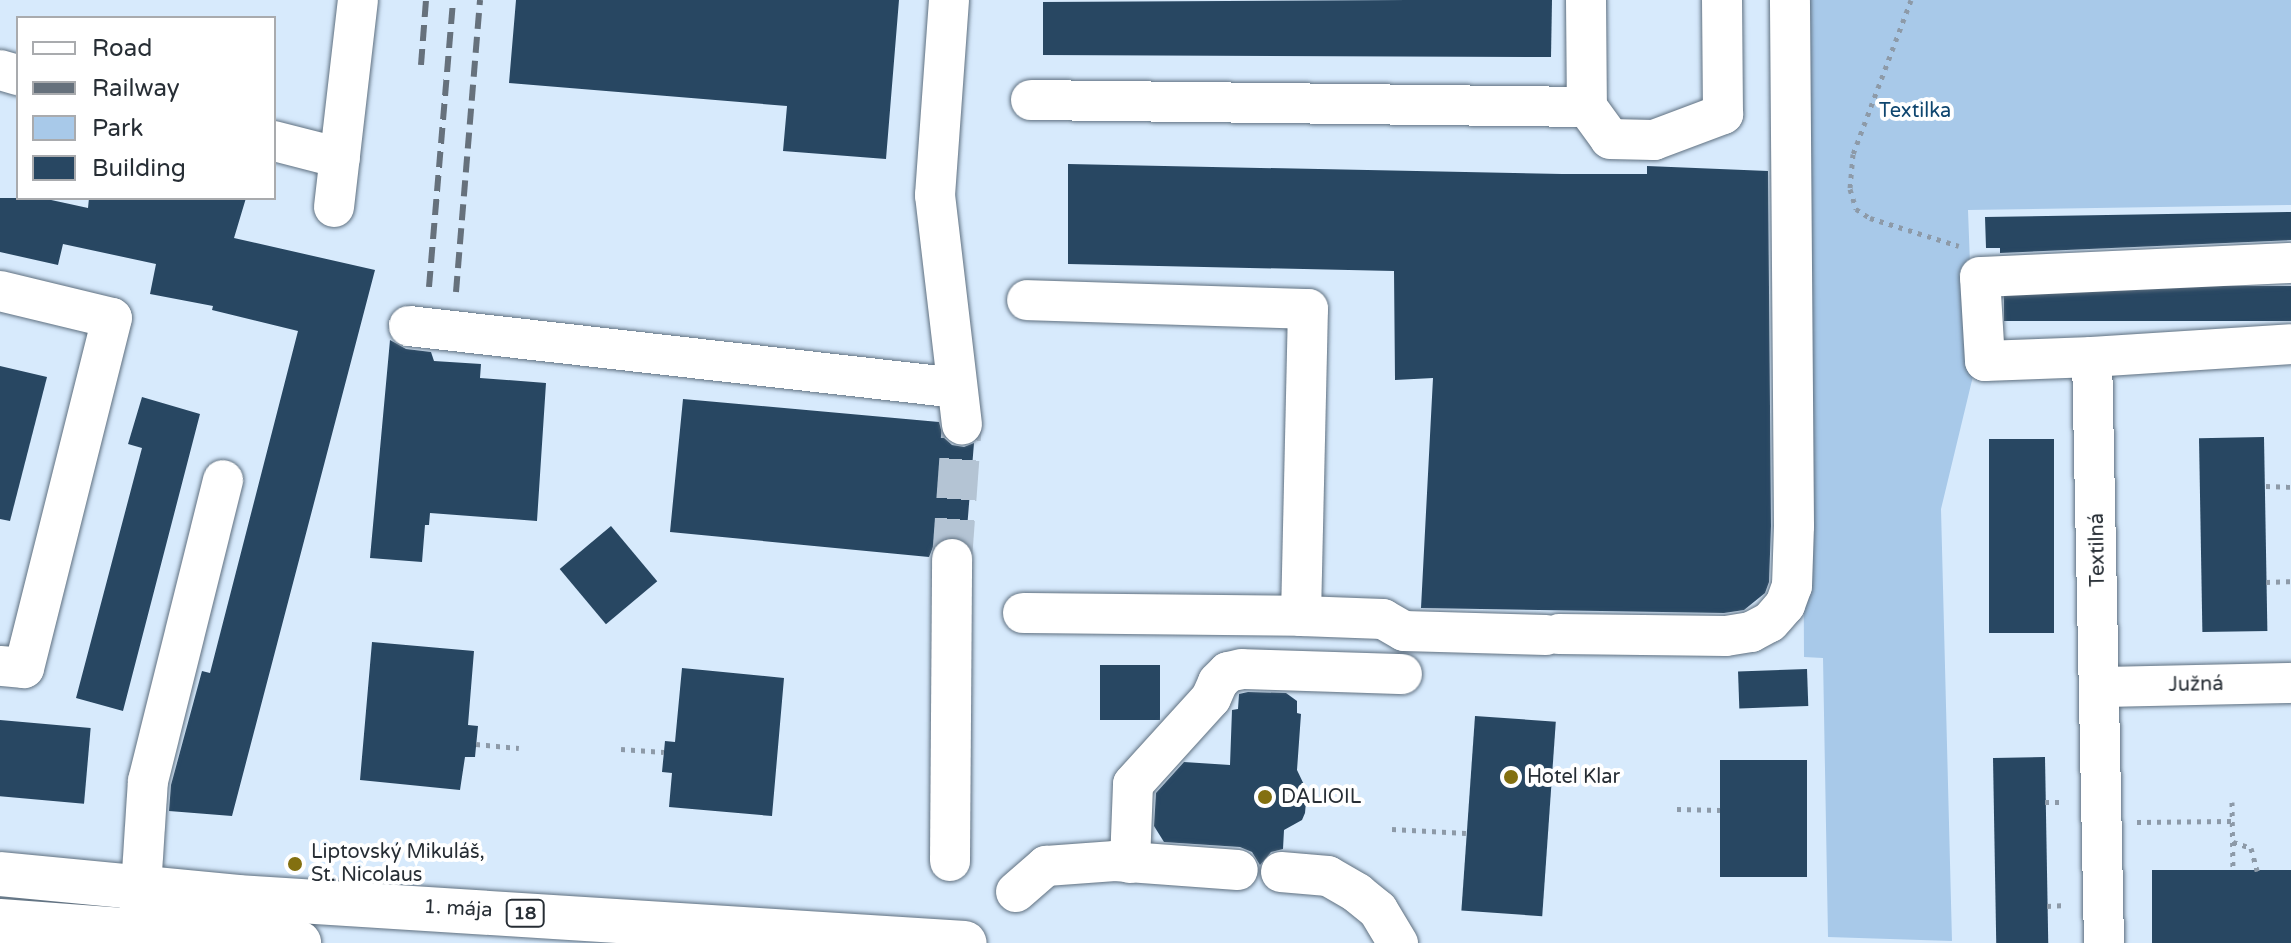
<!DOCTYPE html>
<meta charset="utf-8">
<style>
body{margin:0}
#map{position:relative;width:2291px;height:943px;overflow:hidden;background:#d7eafc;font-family:"Varela Round",sans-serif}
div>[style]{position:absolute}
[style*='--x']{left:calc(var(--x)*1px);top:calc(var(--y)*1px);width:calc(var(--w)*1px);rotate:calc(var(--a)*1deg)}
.green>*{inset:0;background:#a8c9e9}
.building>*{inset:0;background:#284762;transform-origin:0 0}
.minor-tunnel>*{height:40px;margin-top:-20px;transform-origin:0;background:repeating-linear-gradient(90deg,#b4c4d4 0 40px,transparent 0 60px)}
.path>*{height:5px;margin-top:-2.5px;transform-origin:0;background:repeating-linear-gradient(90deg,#8d9aa8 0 4px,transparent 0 10px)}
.roads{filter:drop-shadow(0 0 2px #5f7080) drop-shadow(0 0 2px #5f7080)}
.minor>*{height:40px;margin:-20px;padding:0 20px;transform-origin:20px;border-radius:20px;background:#fff}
.major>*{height:44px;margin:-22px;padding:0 22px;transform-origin:22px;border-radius:22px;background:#fff}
.rail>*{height:6px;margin-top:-3px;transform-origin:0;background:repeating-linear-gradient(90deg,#66717c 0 16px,transparent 0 24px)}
.dots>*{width:22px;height:22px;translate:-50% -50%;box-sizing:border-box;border:4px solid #fff;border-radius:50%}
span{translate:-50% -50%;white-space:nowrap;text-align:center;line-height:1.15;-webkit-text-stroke:8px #fff;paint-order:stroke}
.shield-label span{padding:2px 6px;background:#fff;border:2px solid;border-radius:6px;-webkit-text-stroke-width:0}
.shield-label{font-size:18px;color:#272e35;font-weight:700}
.park-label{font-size:20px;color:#0f466f}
.street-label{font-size:20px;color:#272e35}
.poi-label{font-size:20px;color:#272e35}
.left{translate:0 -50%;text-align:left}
.legend{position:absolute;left:16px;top:16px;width:260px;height:184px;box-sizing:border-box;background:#fff;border:2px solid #a9abae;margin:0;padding:10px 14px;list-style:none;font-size:24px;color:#272e35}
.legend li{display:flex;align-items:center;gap:16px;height:40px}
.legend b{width:40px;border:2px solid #a9abae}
</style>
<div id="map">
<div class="green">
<i style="clip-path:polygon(1801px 0,2291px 0,2291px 205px,1968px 210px,1974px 372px,1941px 509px,1952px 941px,1828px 937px,1823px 658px,1804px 657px)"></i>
</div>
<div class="building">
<i style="clip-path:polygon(516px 0,899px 0,886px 159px,783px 151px,787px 106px,509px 83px)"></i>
<i style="clip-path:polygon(1408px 0,1552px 0,1551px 57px,1043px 55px,1043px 2px)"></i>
<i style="clip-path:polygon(1068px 164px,1562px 174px,1647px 174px,1647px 166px,1768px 171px,1771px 526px,1769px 582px,1765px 593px,1744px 610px,1724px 613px,1421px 608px,1433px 378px,1395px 380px,1394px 271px,1068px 264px)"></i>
<i style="clip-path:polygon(0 198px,42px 198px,88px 208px,89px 198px,246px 198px,234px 238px,375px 270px,232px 816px,169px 811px,171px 785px,202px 671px,210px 673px,298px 331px,212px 310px,213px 306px,150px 294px,156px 264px,63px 244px,58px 265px,0 252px)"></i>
<i style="clip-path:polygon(2291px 212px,2291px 240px,2000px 253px,2000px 248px,1986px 248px,1985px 217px)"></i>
<i style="left:2291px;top:286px;width:35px;height:287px;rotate:90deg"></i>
<i style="clip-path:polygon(390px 340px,406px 349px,431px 352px,434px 361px,481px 364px,480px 378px,546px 383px,537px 521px,430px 513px,429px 525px,425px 525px,422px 562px,370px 558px)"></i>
<i style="clip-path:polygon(0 366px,47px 377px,10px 521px,0 519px)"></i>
<i style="clip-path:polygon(142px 397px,200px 414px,123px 711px,76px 698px,142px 448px,128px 444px)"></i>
<i style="clip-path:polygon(683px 399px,939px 422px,943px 437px,952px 445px,964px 447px,974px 443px,966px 541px,953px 536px,941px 539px,933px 547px,929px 557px,670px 532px)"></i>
<i style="left:2264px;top:437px;width:194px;height:65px;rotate:89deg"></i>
<i style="left:1989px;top:439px;width:65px;height:194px"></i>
<i style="left:611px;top:526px;width:72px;height:67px;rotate:50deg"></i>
<i style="clip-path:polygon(372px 642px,474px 651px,468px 725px,478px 726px,475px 757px,465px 757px,460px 790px,360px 780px)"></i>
<i style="left:1100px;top:665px;width:60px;height:55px"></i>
<i style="clip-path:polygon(682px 668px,784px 678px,772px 816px,669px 807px,672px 773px,662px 772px,665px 741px,675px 742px)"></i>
<i style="left:1807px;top:669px;width:37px;height:69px;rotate:88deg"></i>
<i style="clip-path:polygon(1248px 692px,1286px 693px,1297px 701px,1297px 713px,1301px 714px,1297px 770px,1307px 791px,1305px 813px,1302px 820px,1284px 830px,1283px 849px,1271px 852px,1260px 865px,1252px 852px,1240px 847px,1164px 842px,1154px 826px,1156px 793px,1184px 762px,1230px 765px,1232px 710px,1238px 709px,1239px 694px)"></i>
<i style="left:1475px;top:716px;width:81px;height:195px;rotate:4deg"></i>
<i style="left:0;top:720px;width:91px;height:76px;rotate:5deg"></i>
<i style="left:2045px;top:757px;width:186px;height:52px;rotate:89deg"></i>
<i style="left:1720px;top:760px;width:87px;height:117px"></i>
<i style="left:2291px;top:870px;width:73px;height:139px;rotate:90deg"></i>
</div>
<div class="minor-tunnel">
<i style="--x:952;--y:559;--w:135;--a:-85.8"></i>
</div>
<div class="path">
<i style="--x:1911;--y:0;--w:165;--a:110.6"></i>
<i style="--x:1853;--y:154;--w:35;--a:95"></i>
<i style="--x:1850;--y:189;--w:21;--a:73"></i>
<i style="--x:1856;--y:209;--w:17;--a:33"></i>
<i style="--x:1870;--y:218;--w:93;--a:17.5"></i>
<i style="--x:2266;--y:486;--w:25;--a:2"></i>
<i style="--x:2266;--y:582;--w:25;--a:-2"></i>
<i style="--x:476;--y:744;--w:43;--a:5.3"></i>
<i style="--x:621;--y:749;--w:43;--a:4"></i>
<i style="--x:2045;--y:802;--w:19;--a:0"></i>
<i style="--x:2232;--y:802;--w:69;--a:89.2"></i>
<i style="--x:1677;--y:809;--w:43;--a:1.3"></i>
<i style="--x:2137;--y:822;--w:95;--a:-0.6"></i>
<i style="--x:1392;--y:829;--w:74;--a:3.1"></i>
<i style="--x:2233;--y:842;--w:19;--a:18"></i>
<i style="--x:2251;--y:848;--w:24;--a:75"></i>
<i style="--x:2047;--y:906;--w:19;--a:-3"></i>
</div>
<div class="roads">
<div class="minor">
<i style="--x:949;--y:0;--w:196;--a:94.1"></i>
<i style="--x:935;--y:195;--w:231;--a:83.3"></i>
<i style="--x:1586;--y:0;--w:107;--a:89.5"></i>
<i style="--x:1587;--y:107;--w:39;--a:54"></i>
<i style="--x:1610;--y:139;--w:44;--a:1.3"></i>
<i style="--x:1654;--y:140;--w:74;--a:-20.6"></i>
<i style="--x:1723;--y:114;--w:114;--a:-90.5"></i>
<i style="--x:0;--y:70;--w:19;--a:16"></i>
<i style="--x:1031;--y:100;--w:556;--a:0.72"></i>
<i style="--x:274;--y:141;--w:68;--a:14.4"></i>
<i style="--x:334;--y:207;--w:208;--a:-83.4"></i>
<i style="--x:0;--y:291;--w:115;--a:13.6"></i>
<i style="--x:112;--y:318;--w:361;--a:104.1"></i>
<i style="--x:24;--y:668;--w:24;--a:-175"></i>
<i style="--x:409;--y:326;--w:551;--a:6.45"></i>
<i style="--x:2092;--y:357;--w:107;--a:177.9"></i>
<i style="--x:1985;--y:361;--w:84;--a:-93.4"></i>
<i style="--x:1980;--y:277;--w:311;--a:-2.6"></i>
<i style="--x:1023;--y:613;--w:278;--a:0.6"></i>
<i style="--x:1301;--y:616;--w:307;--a:-88.7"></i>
<i style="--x:1308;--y:309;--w:281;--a:-178.2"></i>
<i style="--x:1301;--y:616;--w:82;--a:2.1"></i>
<i style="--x:1383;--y:619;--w:24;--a:30"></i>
<i style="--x:1404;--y:631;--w:142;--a:1.6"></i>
<i style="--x:1559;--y:634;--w:167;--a:0.7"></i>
<i style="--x:1726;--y:636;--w:25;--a:-9"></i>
<i style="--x:1751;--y:632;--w:21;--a:-28"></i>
<i style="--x:1770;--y:622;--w:23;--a:-49"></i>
<i style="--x:1785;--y:605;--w:20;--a:-70"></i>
<i style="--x:1792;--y:586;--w:60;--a:-88.1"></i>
<i style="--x:1794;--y:526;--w:526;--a:-90.44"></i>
<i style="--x:2101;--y:687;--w:190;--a:-1.2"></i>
<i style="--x:950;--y:861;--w:302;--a:-89.6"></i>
<i style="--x:1130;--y:863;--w:79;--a:-87.8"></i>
<i style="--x:1133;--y:784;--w:116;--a:-47.8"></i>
<i style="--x:1211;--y:698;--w:17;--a:-66"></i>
<i style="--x:1218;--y:682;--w:14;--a:-45"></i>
<i style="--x:1228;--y:672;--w:14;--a:-12"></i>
<i style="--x:1242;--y:669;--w:160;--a:1.8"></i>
<i style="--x:1281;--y:872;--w:47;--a:4.9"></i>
<i style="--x:1328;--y:876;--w:34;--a:30"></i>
<i style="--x:1357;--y:893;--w:27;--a:39"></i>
<i style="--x:1378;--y:910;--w:39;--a:59"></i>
<i style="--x:1016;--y:892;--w:40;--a:-41"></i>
<i style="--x:1046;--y:866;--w:69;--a:-4.1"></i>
<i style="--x:1115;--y:861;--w:123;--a:4.2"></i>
<i style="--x:139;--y:919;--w:138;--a:-86.3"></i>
<i style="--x:148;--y:781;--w:310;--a:-76"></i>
<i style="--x:2104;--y:943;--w:586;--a:-91.17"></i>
<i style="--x:2092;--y:357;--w:199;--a:-3.7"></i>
</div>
<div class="major">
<i style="--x:0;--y:874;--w:238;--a:5.5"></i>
<i style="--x:237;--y:897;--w:729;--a:3.62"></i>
<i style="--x:0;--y:921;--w:300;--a:4.2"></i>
</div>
</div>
<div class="rail">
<i style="--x:421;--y:65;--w:65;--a:-85.6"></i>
<i style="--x:429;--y:287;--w:288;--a:-85.2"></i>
<i style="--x:456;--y:292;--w:293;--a:-85.3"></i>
</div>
<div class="dots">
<i style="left:1511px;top:777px;background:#837010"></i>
<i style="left:1265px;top:797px;background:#837010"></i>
<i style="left:295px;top:864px;background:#837010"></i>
</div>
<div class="shield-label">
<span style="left:525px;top:913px">18</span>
</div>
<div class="park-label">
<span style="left:1915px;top:111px">Textilka</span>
</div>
<div class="street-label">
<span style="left:2098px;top:550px;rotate:-91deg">Textilná</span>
<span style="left:2196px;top:685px;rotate:-1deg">Južná</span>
<span style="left:458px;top:909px;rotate:3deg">1. mája</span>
</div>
<div class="poi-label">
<span class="left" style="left:1527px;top:777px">Hotel Klar</span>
<span class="left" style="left:1281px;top:797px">DALIOIL</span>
<span class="left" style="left:311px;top:864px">Liptovský Mikuláš,<br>St. Nicolaus</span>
</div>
<ul class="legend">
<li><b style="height:10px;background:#fff"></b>Road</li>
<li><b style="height:10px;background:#66717c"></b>Railway</li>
<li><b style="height:22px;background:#a8c9e9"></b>Park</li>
<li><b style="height:22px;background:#284762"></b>Building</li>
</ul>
</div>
